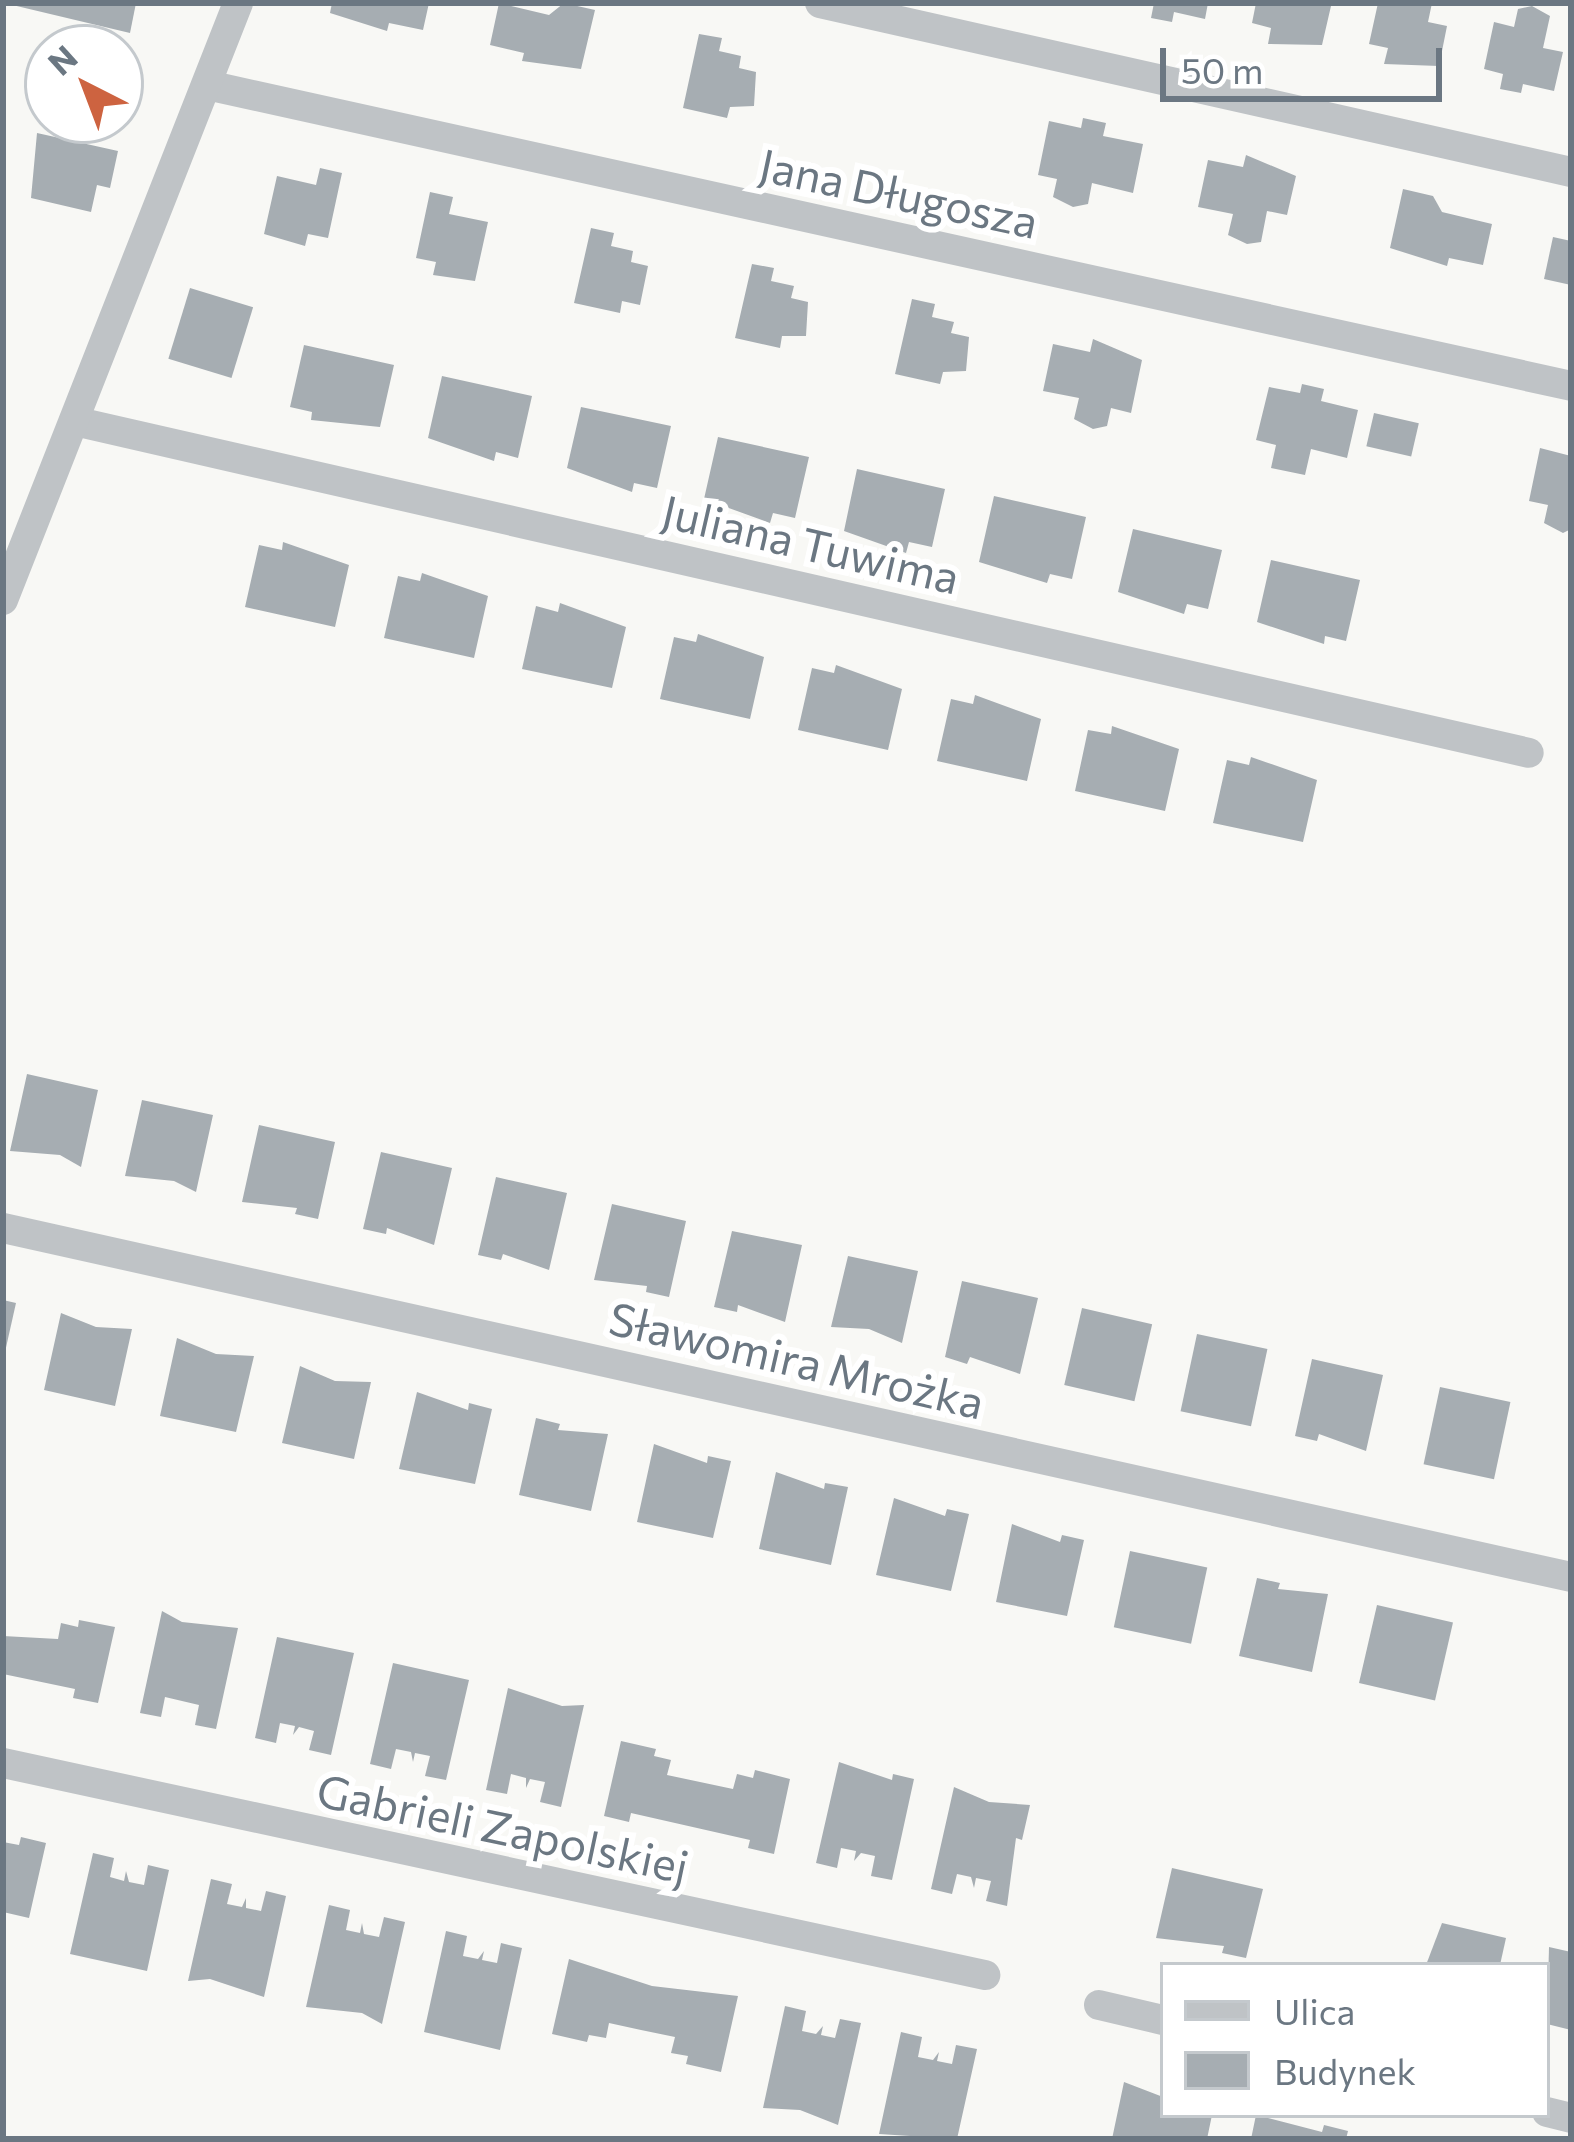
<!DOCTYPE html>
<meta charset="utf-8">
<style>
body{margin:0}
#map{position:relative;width:1574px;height:2142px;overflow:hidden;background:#f8f8f5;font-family:Commissioner,sans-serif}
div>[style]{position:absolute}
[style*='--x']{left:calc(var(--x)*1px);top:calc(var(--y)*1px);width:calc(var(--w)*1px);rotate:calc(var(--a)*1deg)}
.building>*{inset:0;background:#a6adb2;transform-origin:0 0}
.street>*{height:30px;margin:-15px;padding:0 15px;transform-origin:15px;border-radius:15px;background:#bfc3c6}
span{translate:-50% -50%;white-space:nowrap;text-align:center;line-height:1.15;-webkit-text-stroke:12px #fff;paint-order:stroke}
.street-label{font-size:45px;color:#6b7782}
.frame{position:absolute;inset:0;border:6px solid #6b7782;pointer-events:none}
.legend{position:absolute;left:1160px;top:1962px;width:390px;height:156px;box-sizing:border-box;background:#fff;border:3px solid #c4c9cd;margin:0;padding:15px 21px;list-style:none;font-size:36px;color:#6b7782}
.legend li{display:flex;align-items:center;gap:24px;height:60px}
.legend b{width:60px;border:3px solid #c4c9cd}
.north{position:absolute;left:24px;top:24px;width:120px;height:120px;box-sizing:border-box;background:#fff;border:3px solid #c4c9cd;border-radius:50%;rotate:318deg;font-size:33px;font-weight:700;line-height:48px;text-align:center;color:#6b7782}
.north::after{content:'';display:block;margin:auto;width:42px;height:54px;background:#cd6340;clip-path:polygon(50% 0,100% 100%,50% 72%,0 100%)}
.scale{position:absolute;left:1160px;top:48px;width:282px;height:54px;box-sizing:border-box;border:6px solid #6b7782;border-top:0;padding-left:15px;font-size:36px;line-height:42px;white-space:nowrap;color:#6b7782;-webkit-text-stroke:9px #fff;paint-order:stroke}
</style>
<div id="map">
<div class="building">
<i style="clip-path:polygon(4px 3px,136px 3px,130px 33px)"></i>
<i style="clip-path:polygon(332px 3px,429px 3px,423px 30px,389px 23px,387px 31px,330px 13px)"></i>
<i style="clip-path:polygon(499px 3px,549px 15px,564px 3px,595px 10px,581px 69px,522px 61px,524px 53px,490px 45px)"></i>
<i style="clip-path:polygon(1154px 3px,1208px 3px,1205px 19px,1174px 12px,1172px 22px,1151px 18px)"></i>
<i style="clip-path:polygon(1256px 3px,1331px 6px,1322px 45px,1268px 44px,1271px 28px,1252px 23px)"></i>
<i style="clip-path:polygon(1378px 3px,1432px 3px,1428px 22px,1447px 26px,1439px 66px,1384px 64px,1388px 48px,1369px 44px)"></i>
<i style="clip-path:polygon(1532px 6px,1550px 16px,1543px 48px,1563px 52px,1554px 91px,1523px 84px,1521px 93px,1500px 89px,1503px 74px,1484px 69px,1494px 22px,1514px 27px,1518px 9px)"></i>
<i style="clip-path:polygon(699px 34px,722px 38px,719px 51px,741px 56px,739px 68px,756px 72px,754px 106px,730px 107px,727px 118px,683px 108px)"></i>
<i style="clip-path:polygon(1083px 118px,1106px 123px,1103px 136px,1143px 144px,1133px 193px,1092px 183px,1088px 204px,1073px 207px,1053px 197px,1057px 179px,1038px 175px,1049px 121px,1081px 128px)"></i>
<i style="clip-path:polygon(37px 133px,118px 151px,110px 188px,97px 185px,91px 212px,31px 198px)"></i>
<i style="clip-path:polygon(1246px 155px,1296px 176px,1287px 215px,1267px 211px,1261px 242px,1247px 244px,1228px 235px,1233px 214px,1198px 207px,1208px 160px,1243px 167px)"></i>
<i style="clip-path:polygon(320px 168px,342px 173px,328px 238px,308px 234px,305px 246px,264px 234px,277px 176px,316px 185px)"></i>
<i style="clip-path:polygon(1403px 189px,1433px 196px,1442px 212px,1492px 224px,1483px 265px,1449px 258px,1447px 266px,1390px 248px)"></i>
<i style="clip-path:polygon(430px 192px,453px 197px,449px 214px,488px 222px,475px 281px,433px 275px,436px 262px,416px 258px)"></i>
<i style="clip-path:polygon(591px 228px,614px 233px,611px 246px,633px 251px,631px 262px,648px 266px,640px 305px,622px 301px,620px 313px,574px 303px)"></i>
<i style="clip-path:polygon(1553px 237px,1571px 241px,1571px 285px,1544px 279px)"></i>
<i style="clip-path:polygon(752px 264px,774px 268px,771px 281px,794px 286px,791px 298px,808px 302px,806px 336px,782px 336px,780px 348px,735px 338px)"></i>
<i style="left:190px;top:288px;width:66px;height:74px;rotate:17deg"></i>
<i style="clip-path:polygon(912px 299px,935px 304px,932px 317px,954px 322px,951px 333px,969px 337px,966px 371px,943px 372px,940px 384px,895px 374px)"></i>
<i style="clip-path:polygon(1093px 339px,1142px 360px,1131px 413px,1111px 408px,1107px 426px,1093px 429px,1074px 419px,1079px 398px,1043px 391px,1053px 344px,1090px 352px)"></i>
<i style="clip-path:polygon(304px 345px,394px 365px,380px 427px,311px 420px,312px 412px,290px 407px)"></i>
<i style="clip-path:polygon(442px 376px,532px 396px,518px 458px,496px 452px,494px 461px,428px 438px)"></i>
<i style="clip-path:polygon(1302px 384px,1324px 389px,1321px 401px,1358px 410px,1347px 458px,1311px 449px,1305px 475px,1271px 468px,1276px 445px,1256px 440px,1269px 387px,1300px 393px)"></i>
<i style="clip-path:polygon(581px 407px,671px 426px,657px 488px,634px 483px,632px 492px,567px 468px)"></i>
<i style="left:1374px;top:413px;width:46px;height:34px;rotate:13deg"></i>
<i style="clip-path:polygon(718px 437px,809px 457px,795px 518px,773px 513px,770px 523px,704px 499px)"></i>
<i style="clip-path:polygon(1540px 448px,1571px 456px,1571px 529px,1563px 533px,1544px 523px,1548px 505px,1529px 501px)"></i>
<i style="clip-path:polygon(857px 469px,945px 489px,932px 547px,909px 542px,906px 553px,844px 531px)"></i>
<i style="clip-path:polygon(994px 496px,1086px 517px,1072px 579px,1050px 574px,1047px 583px,979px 562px)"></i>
<i style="clip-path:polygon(1133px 529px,1222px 550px,1208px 609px,1187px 604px,1184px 614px,1118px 592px)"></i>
<i style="clip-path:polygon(283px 542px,349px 565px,335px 627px,245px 607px,259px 545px,282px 550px)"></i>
<i style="clip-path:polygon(1271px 560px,1360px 580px,1346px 641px,1325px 636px,1324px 644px,1257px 622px)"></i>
<i style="clip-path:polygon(422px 573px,488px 596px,474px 658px,384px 638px,398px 576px,420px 581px)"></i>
<i style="clip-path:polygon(560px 603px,626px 627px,612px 688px,522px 669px,536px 606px,558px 612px)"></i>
<i style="clip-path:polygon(698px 634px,764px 657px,750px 719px,660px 699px,674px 637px,696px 642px)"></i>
<i style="clip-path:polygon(836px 665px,902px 689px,888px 750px,798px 730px,812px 668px,834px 673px)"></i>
<i style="clip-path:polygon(975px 695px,1041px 719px,1027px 781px,937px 761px,951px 699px,973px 704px)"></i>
<i style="clip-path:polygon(1112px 726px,1179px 749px,1165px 811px,1075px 791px,1088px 730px,1111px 734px)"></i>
<i style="clip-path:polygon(1251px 757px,1317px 780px,1303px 842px,1213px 823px,1227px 760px,1249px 765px)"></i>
<i style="clip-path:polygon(27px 1074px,98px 1090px,81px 1167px,60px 1155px,10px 1151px)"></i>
<i style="clip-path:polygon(142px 1100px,213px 1115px,196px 1192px,174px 1181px,125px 1176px)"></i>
<i style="clip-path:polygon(259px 1125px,335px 1142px,318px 1219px,295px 1214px,297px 1208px,242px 1202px)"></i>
<i style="clip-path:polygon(381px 1152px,452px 1168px,434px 1245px,387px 1228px,386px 1234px,363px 1229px)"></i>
<i style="clip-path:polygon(496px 1177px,567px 1193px,549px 1270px,503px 1254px,501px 1260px,478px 1255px)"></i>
<i style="clip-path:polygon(612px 1204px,686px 1221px,669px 1297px,646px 1292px,647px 1286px,594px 1280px)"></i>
<i style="clip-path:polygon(732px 1231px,802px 1245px,785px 1322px,738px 1305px,737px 1312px,714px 1307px)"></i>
<i style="clip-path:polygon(848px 1256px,918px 1271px,902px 1343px,869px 1329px,831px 1327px)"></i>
<i style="clip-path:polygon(962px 1281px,1038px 1298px,1020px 1374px,970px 1357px,967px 1364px,945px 1357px)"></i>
<i style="clip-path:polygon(3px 1300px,16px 1303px,5px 1352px,3px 1352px)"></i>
<i style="left:1082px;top:1308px;width:72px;height:79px;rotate:13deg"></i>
<i style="clip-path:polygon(61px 1313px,96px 1327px,132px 1329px,115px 1406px,44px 1390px)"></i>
<i style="left:1197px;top:1334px;width:72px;height:79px;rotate:12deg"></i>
<i style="clip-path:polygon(177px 1338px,216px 1354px,254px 1356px,236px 1432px,160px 1416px)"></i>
<i style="clip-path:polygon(1312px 1359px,1383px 1375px,1366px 1451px,1319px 1434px,1317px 1441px,1295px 1436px)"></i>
<i style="clip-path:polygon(300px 1366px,335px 1381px,371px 1382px,354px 1459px,282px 1443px)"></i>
<i style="left:1440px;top:1387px;width:72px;height:79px;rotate:12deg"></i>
<i style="clip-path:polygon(417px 1392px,468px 1410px,469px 1403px,492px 1409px,475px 1484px,399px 1469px)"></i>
<i style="clip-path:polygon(536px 1418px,560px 1424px,558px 1430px,608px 1434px,591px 1511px,519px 1495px)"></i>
<i style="clip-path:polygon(654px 1444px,707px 1463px,708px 1456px,731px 1461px,713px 1538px,637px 1522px)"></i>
<i style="clip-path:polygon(776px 1472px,824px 1489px,825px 1483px,848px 1487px,831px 1565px,759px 1549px)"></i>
<i style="clip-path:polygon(894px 1498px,945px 1516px,947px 1509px,969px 1514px,951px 1591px,876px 1575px)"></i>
<i style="clip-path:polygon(1012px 1524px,1060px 1542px,1062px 1535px,1084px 1540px,1067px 1616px,996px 1602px)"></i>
<i style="left:1130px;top:1551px;width:79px;height:78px;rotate:12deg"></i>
<i style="clip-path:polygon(1257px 1578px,1280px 1583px,1278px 1589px,1328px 1594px,1312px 1672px,1239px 1656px)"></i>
<i style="left:1377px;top:1605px;width:78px;height:80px;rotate:13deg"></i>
<i style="clip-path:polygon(162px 1611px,182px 1622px,238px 1628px,216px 1729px,195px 1725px,199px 1705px,165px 1697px,161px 1717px,140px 1713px)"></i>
<i style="clip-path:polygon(79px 1620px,115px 1627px,98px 1703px,73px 1698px,75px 1689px,3px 1674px,3px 1636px,58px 1639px,61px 1623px,78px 1627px)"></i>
<i style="clip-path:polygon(277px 1637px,354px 1653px,331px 1755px,309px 1750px,314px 1731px,299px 1727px,293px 1735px,295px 1726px,280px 1723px,276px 1743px,255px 1738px)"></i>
<i style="clip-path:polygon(393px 1663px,469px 1680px,446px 1780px,425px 1776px,430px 1756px,415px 1753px,413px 1762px,411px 1752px,396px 1749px,391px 1769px,370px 1764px)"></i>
<i style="clip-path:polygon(508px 1688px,562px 1706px,584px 1705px,561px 1807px,540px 1802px,545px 1782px,530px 1779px,526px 1788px,526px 1778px,511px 1774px,507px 1794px,486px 1790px)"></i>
<i style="clip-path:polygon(621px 1741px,656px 1749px,654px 1756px,671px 1760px,667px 1775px,733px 1789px,737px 1774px,753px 1778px,755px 1770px,790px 1779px,774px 1854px,748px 1848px,750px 1840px,631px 1813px,629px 1822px,604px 1816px)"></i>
<i style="clip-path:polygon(839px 1762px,892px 1780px,893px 1774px,914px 1779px,892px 1880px,871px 1876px,875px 1856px,861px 1853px,854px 1861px,856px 1851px,841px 1848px,837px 1868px,816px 1863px)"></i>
<i style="clip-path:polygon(954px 1787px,989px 1802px,1030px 1805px,1022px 1840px,1016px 1838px,1007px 1906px,986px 1901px,991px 1881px,976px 1878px,974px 1888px,971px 1877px,957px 1874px,952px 1894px,931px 1889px)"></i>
<i style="clip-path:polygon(21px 1837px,46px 1843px,29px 1918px,3px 1912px,3px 1842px,19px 1845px)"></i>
<i style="clip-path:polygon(93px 1853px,114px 1858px,110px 1877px,124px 1881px,126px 1871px,129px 1882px,144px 1885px,148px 1865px,169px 1870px,147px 1971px,70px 1954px)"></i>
<i style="clip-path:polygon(1172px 1868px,1263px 1889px,1246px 1958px,1222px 1953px,1224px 1946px,1156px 1938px)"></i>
<i style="clip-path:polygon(211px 1879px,232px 1884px,227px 1904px,242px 1907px,246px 1898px,246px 1908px,261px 1911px,266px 1891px,286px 1896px,264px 1997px,210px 1979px,188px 1981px)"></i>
<i style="clip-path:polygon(329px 1905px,350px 1910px,346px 1930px,360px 1933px,362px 1923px,364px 1934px,379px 1937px,384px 1917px,405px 1922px,382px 2024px,362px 2013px,306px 2007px)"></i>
<i style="clip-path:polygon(1442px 1923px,1506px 1938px,1500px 1965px,1426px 1965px)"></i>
<i style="clip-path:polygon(446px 1931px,467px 1936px,463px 1956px,478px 1959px,484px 1951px,482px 1960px,497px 1963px,501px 1943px,522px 1948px,500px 2050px,424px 2032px)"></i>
<i style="clip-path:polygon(1549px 1947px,1571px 1952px,1571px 2030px,1547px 2024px)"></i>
<i style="clip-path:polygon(569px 1959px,652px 1986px,738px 1996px,721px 2072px,686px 2064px,688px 2056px,671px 2053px,675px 2037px,641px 2030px,609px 2023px,606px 2038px,589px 2035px,587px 2042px,552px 2034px)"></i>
<i style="clip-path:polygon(785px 2006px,806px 2011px,802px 2031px,816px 2034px,823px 2026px,821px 2035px,835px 2038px,840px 2019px,861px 2023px,838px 2125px,800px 2110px,763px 2108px)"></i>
<i style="clip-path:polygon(901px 2032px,922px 2037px,918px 2057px,933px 2060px,939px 2052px,937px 2061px,952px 2064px,956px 2045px,977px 2049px,957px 2139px,879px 2134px)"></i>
<i style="clip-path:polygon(1124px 2082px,1163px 2097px,1163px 2115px,1212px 2115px,1207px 2139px,1112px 2139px)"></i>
<i style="clip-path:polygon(1256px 2115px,1322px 2132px,1324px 2125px,1348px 2131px,1346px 2139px,1251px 2139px)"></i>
</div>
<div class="street">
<i style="--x:820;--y:3;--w:770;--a:12.68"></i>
<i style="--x:207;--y:85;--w:1397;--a:12.44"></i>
<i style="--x:74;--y:421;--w:1492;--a:12.85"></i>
<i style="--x:3;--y:600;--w:642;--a:-68.51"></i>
<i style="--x:3;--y:1228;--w:1606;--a:12.55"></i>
<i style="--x:3;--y:1763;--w:1005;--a:12.18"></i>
<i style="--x:1099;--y:2005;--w:66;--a:13.2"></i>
<i style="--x:1547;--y:2112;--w:25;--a:14"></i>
</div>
<div class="street-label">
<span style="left:899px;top:192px;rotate:12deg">Jana Długosza</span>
<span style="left:811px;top:543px;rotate:13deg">Juliana Tuwima</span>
<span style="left:797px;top:1359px;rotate:13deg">Sławomira Mrożka</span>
<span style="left:503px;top:1827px;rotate:12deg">Gabrieli Zapolskiej</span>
</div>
<div class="frame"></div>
<ul class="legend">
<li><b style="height:15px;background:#bfc3c6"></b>Ulica</li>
<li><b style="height:33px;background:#a6adb2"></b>Budynek</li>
</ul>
<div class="north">N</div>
<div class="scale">50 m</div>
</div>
